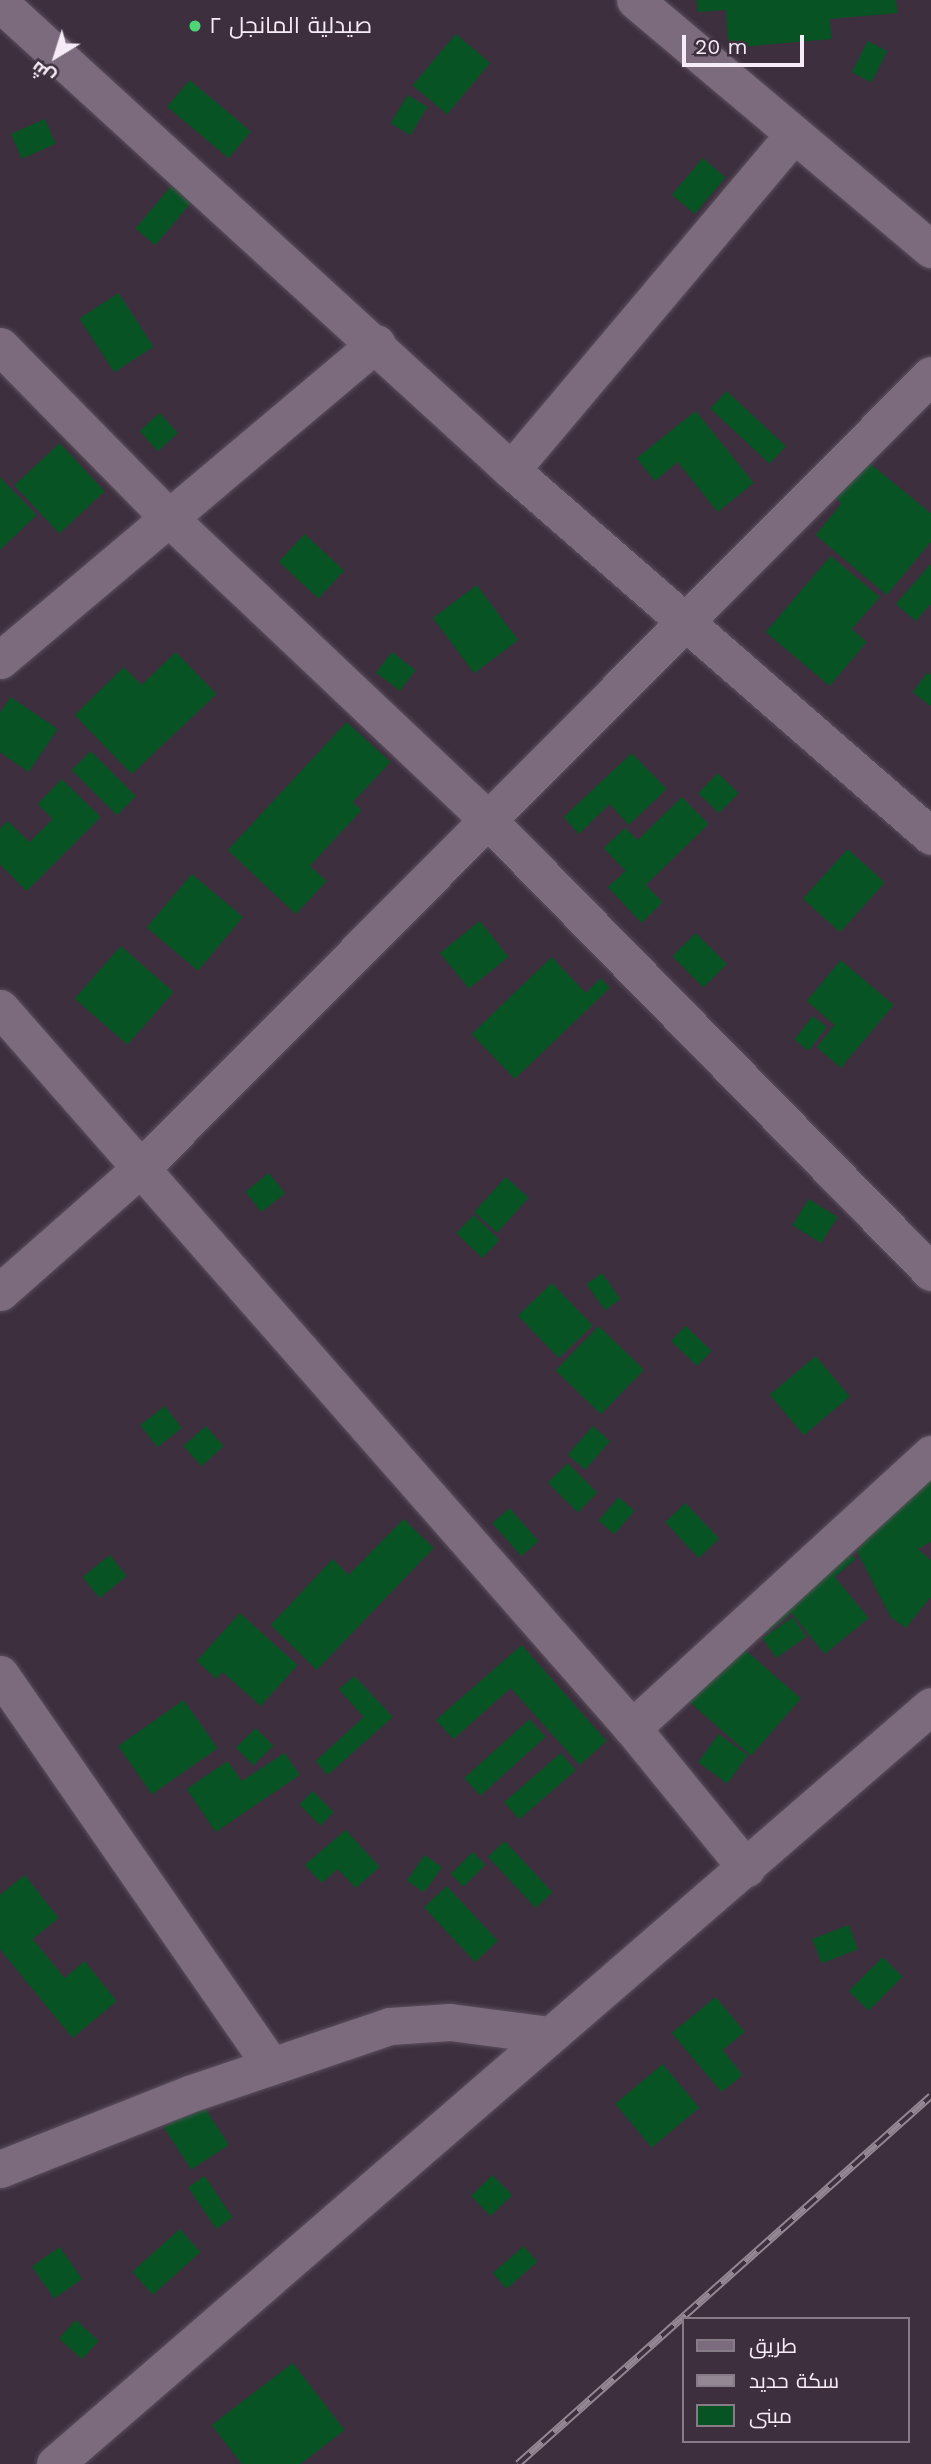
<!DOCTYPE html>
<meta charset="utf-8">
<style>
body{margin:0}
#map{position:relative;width:931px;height:2464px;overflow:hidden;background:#3d2f3e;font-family:"Work Sans",Cairo,sans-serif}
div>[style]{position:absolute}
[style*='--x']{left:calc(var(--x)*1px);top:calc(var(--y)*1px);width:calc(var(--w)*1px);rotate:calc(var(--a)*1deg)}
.building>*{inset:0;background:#085324;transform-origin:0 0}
.roads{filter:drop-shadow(0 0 2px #5b4e5c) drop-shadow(0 0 2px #5b4e5c)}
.minor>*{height:37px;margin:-18.5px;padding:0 18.5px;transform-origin:18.5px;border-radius:18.5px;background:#7c6b7d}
.rail>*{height:8px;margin-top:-4px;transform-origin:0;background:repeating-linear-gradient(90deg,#3d2f3e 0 16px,#938794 0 32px);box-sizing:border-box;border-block:2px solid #938794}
.dots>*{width:19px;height:19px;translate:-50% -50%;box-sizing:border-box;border:4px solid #3d2f3e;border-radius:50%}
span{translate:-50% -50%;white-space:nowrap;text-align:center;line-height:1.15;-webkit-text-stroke:6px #3d2f3e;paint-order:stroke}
.poi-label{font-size:23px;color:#f6ecf7}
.left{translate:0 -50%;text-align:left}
.legend{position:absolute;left:682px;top:2317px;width:228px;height:126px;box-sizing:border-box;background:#3d2f3e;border:2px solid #877b88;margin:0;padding:9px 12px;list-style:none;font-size:21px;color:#f6ecf7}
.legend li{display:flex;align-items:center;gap:14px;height:35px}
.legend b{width:35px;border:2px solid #877b88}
.north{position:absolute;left:21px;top:21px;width:70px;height:70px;-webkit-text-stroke:5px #3d2f3e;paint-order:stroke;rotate:218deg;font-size:19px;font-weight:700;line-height:28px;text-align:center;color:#f6ecf7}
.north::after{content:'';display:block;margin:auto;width:24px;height:32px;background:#f6ecf7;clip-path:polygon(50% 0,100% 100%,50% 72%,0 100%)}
.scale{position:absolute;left:682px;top:35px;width:122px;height:32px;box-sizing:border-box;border:4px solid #f6ecf7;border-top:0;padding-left:9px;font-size:21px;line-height:24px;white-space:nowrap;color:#f6ecf7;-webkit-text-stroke:5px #3d2f3e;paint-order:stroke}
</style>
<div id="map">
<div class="building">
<i style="clip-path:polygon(697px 0,896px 0,898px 13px,830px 19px,832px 39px,729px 48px,726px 10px,698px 12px)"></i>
<i style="left:456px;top:34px;width:45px;height:67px;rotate:40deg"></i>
<i style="left:868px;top:41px;width:22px;height:35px;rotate:27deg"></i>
<i style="left:190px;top:80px;width:80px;height:35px;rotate:40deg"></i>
<i style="left:408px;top:95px;width:23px;height:33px;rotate:31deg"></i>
<i style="left:45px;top:119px;width:27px;height:37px;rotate:66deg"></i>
<i style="left:703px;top:158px;width:30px;height:48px;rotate:40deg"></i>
<i style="left:173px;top:184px;width:26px;height:58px;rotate:40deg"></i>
<i style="left:119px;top:293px;width:64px;height:47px;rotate:57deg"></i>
<i style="left:727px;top:391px;width:81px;height:24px;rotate:43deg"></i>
<i style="clip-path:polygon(696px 411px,754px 483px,718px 512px,678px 462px,655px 481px,637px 458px)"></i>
<i style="left:160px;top:413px;width:27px;height:27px;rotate:48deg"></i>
<i style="left:60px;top:443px;width:66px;height:62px;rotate:47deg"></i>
<i style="clip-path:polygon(861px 456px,931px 513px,931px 542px,887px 595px,816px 535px,842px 503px,830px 493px)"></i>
<i style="clip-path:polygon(0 477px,37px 515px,0 550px)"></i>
<i style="left:305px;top:534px;width:54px;height:38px;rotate:43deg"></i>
<i style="clip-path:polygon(831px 556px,880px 597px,852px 629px,867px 642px,830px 686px,766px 632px)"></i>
<i style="clip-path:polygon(931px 564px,931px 604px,916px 621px,896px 604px)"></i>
<i style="left:477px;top:585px;width:69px;height:55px;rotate:53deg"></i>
<i style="clip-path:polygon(176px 652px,217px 694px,132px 774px,75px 715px,124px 667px,142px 685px)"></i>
<i style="left:392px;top:652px;width:30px;height:26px;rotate:37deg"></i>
<i style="clip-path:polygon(928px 672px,931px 675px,931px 706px,913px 692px)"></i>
<i style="clip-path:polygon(11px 697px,58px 729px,29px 772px,0 752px,0 713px)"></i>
<i style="clip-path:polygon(347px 722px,391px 762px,353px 802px,362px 810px,310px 866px,327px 881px,296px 914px,228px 850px)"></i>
<i style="left:91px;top:751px;width:64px;height:27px;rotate:45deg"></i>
<i style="clip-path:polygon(632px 753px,667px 789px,629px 825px,610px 804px,579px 834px,564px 817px)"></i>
<i style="left:718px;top:773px;width:29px;height:28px;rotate:44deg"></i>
<i style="clip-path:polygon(62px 779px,101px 817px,27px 891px,0 864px,0 829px,8px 821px,30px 842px,53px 819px,38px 804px)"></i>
<i style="clip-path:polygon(682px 797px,709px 824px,646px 885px,663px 902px,642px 923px,608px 887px,626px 871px,604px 848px,625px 828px,638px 840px)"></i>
<i style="left:848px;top:849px;width:50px;height:67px;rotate:42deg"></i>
<i style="left:192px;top:874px;width:67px;height:70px;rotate:40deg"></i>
<i style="left:480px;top:921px;width:46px;height:51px;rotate:51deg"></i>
<i style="left:696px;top:933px;width:44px;height:33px;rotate:45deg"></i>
<i style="left:121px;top:946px;width:70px;height:70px;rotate:41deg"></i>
<i style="clip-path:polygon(552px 957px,586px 993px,601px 978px,610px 988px,515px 1079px,472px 1034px)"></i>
<i style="clip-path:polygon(841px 960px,894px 1005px,841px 1068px,817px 1047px,835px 1025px,807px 1001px)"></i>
<i style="left:813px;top:1016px;width:18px;height:30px;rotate:38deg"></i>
<i style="left:269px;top:1173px;width:26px;height:30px;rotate:51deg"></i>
<i style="left:506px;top:1177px;width:31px;height:47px;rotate:42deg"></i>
<i style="left:809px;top:1199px;width:34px;height:31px;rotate:32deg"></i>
<i style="left:474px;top:1215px;width:36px;height:25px;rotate:44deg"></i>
<i style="left:602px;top:1273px;width:32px;height:19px;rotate:54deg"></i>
<i style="left:552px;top:1283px;width:59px;height:47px;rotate:46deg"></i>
<i style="left:599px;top:1326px;width:63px;height:62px;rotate:44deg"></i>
<i style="left:686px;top:1326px;width:36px;height:21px;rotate:44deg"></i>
<i style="left:816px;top:1356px;width:53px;height:60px;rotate:50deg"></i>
<i style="left:165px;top:1406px;width:28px;height:31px;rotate:52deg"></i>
<i style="left:206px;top:1426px;width:27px;height:30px;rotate:48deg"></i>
<i style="left:593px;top:1426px;width:23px;height:38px;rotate:41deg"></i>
<i style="clip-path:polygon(931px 1461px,931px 1542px,918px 1549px,931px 1560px,931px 1597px,906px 1628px,891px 1617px,857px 1551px)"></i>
<i style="left:568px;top:1463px;width:42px;height:28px;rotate:45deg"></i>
<i style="left:619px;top:1497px;width:21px;height:31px;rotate:41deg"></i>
<i style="left:686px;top:1503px;width:49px;height:28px;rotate:47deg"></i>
<i style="left:510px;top:1508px;width:44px;height:23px;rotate:49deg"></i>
<i style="clip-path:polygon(404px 1519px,434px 1548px,317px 1670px,271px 1625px,333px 1559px,349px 1575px)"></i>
<i style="clip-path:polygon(839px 1539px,856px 1559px,835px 1577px,869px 1618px,825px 1654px,792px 1613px,766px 1634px,749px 1614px)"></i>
<i style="left:110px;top:1555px;width:27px;height:35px;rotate:51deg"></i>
<i style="clip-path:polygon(240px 1613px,298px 1665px,261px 1706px,223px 1672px,217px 1679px,197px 1661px)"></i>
<i style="left:793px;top:1617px;width:24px;height:37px;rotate:55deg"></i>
<i style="left:734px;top:1640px;width:89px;height:76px;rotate:41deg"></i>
<i style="clip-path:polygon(522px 1645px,607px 1741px,580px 1765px,511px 1688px,454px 1739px,436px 1720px)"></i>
<i style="clip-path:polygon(355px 1676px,393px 1717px,328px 1775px,316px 1761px,364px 1717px,339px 1689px)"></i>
<i style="left:184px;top:1700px;width:59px;height:80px;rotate:55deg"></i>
<i style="left:530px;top:1719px;width:24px;height:88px;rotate:48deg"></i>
<i style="left:256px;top:1728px;width:25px;height:28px;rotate:45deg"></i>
<i style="left:719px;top:1734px;width:36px;height:35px;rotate:36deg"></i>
<i style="clip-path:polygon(285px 1753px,300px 1775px,216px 1832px,187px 1789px,228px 1761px,242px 1781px)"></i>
<i style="left:561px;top:1753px;width:23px;height:75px;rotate:49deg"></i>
<i style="left:313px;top:1791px;width:30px;height:19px;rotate:45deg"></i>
<i style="clip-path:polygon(346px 1830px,380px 1867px,356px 1888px,338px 1869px,322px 1883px,305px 1865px)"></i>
<i style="left:505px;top:1841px;width:70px;height:23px;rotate:47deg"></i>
<i style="left:473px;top:1852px;width:18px;height:31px;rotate:45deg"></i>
<i style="left:425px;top:1855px;width:21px;height:31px;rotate:35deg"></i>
<i style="clip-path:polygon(25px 1875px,59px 1918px,33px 1939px,65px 1978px,85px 1961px,117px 2001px,73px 2038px,0 1949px,0 1895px)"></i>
<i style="left:447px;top:1886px;width:75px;height:31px;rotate:47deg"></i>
<i style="left:849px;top:1925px;width:26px;height:39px;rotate:69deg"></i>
<i style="left:883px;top:1957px;width:28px;height:48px;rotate:45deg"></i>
<i style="clip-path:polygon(716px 1997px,745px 2032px,723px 2050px,743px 2075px,722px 2092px,672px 2033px)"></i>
<i style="left:663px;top:2064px;width:57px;height:62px;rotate:50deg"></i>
<i style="left:202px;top:2103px;width:50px;height:45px;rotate:57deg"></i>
<i style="left:493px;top:2175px;width:28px;height:30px;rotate:46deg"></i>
<i style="left:205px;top:2176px;width:50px;height:20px;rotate:56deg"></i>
<i style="left:180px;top:2229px;width:31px;height:64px;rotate:48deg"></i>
<i style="left:524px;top:2246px;width:21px;height:41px;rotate:49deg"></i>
<i style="left:60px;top:2247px;width:39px;height:34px;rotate:55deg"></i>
<i style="left:76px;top:2320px;width:31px;height:25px;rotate:42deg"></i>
<i style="clip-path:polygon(293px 2363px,345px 2430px,301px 2464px,242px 2464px,212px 2425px)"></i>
</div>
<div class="roads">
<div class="minor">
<i style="--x:635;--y:0;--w:387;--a:40.1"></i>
<i style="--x:0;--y:3;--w:692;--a:42.42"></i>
<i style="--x:511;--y:470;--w:557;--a:41.07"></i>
<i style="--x:0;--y:346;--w:243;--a:45.5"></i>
<i style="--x:170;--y:519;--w:435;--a:43.4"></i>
<i style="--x:486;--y:818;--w:636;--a:45.57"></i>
<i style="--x:511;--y:470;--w:438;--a:-49.9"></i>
<i style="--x:0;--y:660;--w:492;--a:-40.1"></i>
<i style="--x:0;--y:1008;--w:958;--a:48.72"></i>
<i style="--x:632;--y:1728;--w:181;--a:50.8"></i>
<i style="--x:0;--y:1292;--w:189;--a:-41.4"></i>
<i style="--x:142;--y:1167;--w:1118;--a:-45.11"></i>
<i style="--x:0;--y:1674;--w:477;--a:55.3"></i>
<i style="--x:632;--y:1728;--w:406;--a:-42.5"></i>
<i style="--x:0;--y:2169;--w:203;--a:-21.6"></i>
<i style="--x:189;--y:2094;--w:212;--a:-18.7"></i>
<i style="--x:390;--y:2026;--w:60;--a:-3.8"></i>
<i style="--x:450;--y:2022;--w:100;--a:7.5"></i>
<i style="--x:55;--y:2464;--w:1158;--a:-40.87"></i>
</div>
</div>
<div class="rail">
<i style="--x:518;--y:2464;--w:553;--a:-41.7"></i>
</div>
<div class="dots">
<i style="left:195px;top:26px;background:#4dd676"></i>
</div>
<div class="poi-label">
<span class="left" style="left:209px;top:26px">صيدلية المانجل ٢</span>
</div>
<ul class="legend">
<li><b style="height:9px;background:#7c6b7d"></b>طريق</li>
<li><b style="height:9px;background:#938794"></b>سكة حديد</li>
<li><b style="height:19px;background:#085324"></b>مبنى</li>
</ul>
<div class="north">ش</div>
<div class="scale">20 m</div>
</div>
